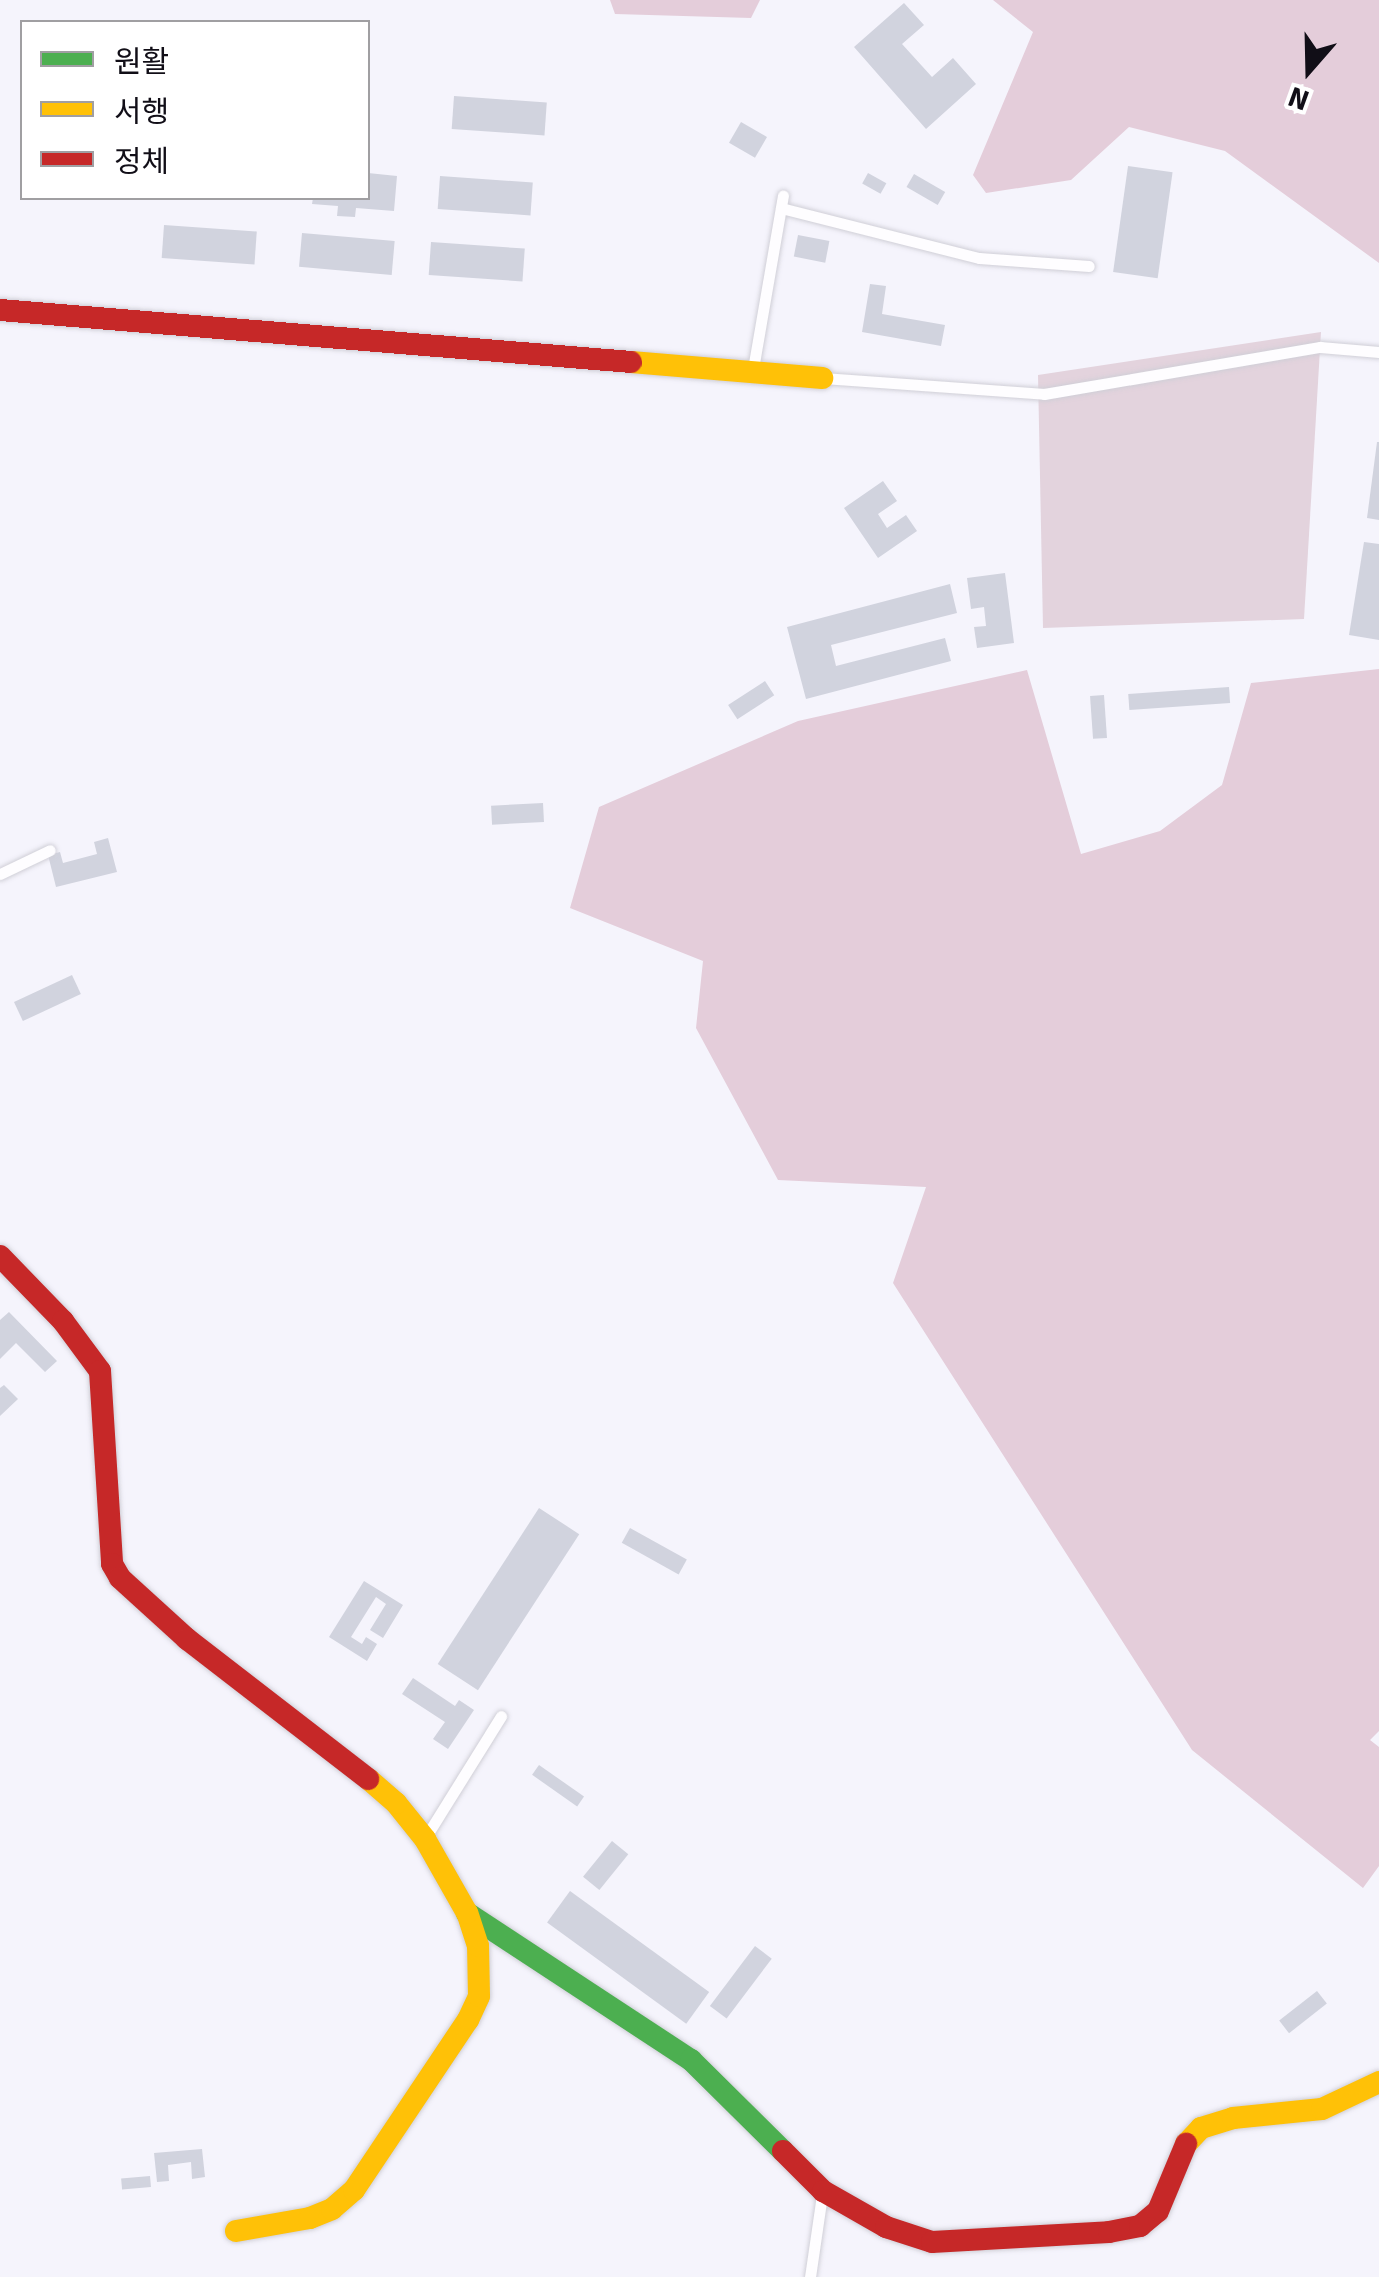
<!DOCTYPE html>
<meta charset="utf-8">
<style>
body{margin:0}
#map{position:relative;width:1379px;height:2277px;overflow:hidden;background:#f5f4fc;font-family:Signika,"Noto Sans KR",sans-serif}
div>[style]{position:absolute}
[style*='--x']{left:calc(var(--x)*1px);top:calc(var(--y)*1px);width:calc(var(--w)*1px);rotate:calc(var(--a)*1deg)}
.green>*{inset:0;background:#e3d3dd}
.forest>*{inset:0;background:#e4cdda}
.building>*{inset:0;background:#d1d3de;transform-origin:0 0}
.roads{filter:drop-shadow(0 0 2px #d0cfd7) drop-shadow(0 0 2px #d0cfd7)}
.lane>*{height:11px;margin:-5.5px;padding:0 5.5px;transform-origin:5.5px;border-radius:5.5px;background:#fefdff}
.fast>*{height:22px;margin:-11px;padding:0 11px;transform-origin:11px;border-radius:11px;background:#4caf50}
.slow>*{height:22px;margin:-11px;padding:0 11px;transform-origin:11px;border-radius:11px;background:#ffc107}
.jam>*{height:22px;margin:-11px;padding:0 11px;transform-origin:11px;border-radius:11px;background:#c62828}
span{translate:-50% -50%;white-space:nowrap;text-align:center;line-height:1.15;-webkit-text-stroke:10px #fff;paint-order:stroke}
.legend{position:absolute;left:20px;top:20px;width:350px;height:180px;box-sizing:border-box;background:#fff;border:2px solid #a09fa2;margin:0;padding:12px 18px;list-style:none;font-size:30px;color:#110e17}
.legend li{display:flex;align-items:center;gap:20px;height:50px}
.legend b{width:50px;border:2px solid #a09fa2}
.north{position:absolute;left:1259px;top:20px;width:100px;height:100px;-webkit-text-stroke:8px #fff;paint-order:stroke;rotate:200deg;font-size:28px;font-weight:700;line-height:40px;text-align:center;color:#110e17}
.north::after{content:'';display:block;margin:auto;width:35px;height:45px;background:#110e17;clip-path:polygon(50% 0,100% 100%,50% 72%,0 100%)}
</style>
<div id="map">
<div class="green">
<i style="clip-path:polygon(1321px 332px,1304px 619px,1043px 628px,1038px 375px)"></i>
</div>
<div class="forest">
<i style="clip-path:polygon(610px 0,760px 0,751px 18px,615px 14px)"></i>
<i style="clip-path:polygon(993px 0,1379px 0,1379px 263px,1225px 151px,1129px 127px,1071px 180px,986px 193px,973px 175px,1033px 32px)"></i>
<i style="clip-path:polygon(1379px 669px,1379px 1731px,1370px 1740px,1379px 1747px,1379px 1866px,1363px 1888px,1192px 1750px,893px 1283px,926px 1187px,778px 1180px,696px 1028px,703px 961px,570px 908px,599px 807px,798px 721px,1027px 670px,1081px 854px,1160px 831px,1222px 785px,1251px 683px)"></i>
</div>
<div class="building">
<i style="clip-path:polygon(904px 3px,924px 25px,902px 44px,932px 77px,953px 58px,976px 84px,926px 129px,854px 47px)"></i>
<i style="left:454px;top:96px;width:93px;height:33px;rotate:4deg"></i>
<i style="left:741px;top:122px;width:30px;height:24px;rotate:30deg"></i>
<i style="left:1128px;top:166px;width:45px;height:107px;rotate:8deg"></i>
<i style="clip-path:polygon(368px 173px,397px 176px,394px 211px,356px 208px,355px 217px,337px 216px,338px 206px,312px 204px,313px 198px,368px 198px)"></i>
<i style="left:868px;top:173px;width:21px;height:12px;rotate:29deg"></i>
<i style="left:914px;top:174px;width:36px;height:15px;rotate:30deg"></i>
<i style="left:440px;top:176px;width:93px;height:33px;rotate:4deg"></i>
<i style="left:164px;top:225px;width:93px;height:33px;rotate:4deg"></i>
<i style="left:302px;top:233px;width:93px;height:34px;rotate:5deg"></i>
<i style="left:798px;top:235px;width:32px;height:22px;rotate:11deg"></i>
<i style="left:431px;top:242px;width:94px;height:33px;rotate:4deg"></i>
<i style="clip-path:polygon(870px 284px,886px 286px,882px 314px,945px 325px,941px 346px,862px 332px)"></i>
<i style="clip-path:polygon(1377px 442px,1379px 442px,1379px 520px,1367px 518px)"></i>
<i style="clip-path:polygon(883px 481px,897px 501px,878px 514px,887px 528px,906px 515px,917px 531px,878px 558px,844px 508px)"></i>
<i style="clip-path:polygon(1364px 542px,1379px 544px,1379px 640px,1349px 635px)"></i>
<i style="clip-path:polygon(1005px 573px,1014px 643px,977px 648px,974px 627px,986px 626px,984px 607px,971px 609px,967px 578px)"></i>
<i style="clip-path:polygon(950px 584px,957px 613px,831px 645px,836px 666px,945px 638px,951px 661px,806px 699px,787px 627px)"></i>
<i style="left:765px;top:681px;width:17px;height:44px;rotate:57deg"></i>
<i style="left:1229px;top:687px;width:16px;height:101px;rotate:86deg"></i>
<i style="left:1104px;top:695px;width:43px;height:14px;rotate:86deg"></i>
<i style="left:543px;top:803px;width:19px;height:52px;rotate:87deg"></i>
<i style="clip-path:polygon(108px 838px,117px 872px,56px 887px,48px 855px,60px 852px,63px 863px,97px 854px,94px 842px)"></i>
<i style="left:72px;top:975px;width:21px;height:64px;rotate:65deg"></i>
<i style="clip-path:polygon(9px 1312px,57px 1361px,45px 1372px,16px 1343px,0 1359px,0 1320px)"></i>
<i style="clip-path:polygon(4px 1385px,18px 1399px,0 1416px,0 1388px)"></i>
<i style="left:539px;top:1508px;width:48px;height:186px;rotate:33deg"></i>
<i style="left:630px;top:1528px;width:65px;height:17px;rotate:29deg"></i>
<i style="clip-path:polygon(364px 1581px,403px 1605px,383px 1638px,370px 1630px,386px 1604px,376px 1597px,351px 1637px,362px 1644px,366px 1637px,377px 1644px,367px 1661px,329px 1637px)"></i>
<i style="clip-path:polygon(413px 1678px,455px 1706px,459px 1700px,474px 1710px,448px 1749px,433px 1739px,445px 1722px,402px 1694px)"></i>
<i style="left:539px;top:1765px;width:55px;height:12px;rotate:35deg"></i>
<i style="left:612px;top:1841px;width:21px;height:46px;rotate:39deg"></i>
<i style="left:570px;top:1891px;width:172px;height:39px;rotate:36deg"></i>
<i style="left:755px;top:1946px;width:21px;height:75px;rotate:37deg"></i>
<i style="left:1317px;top:1991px;width:16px;height:48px;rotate:52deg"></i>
<i style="clip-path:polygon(202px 2149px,205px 2177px,192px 2179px,191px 2162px,168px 2165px,169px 2181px,157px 2182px,154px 2153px)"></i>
<i style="left:150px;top:2176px;width:11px;height:29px;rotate:85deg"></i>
</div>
<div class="roads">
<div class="lane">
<i style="--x:781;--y:208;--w:204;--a:14.2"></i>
<i style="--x:979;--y:258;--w:110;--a:4.2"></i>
<i style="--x:753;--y:369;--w:176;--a:-80.2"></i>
<i style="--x:823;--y:378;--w:222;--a:4.1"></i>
<i style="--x:1044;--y:394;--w:280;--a:-9.7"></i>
<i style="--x:1320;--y:347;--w:59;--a:4.8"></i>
<i style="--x:0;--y:874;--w:55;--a:-25.6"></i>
<i style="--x:427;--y:1835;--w:140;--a:-58.1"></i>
<i style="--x:810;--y:2277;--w:83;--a:-81.7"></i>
</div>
<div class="fast">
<i style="--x:467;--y:1913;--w:268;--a:33.3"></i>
<i style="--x:691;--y:2060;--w:129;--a:44.7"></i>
</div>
<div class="slow">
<i style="--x:631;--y:362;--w:192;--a:4.8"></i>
<i style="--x:1186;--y:2144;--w:22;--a:-47"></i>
<i style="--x:1201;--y:2128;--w:34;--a:-17"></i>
<i style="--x:1233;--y:2118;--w:89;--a:-5.8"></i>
<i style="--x:1322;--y:2109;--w:63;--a:-25.3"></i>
<i style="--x:236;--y:2231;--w:75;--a:-10"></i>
<i style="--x:310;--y:2218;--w:24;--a:-22"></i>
<i style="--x:332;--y:2209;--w:29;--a:-41"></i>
<i style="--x:354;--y:2190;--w:205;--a:-56.2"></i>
<i style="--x:468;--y:2020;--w:26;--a:-65"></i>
<i style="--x:479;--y:1996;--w:50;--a:-91.1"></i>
<i style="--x:478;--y:1946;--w:35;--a:-108"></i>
<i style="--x:467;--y:1913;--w:85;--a:-119.6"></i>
<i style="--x:425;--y:1839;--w:46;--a:-128.9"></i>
<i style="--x:396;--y:1803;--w:37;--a:-139"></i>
</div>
<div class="jam">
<i style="--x:0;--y:310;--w:633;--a:4.71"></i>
<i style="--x:0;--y:1256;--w:91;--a:45.9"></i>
<i style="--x:63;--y:1321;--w:62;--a:53.5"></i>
<i style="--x:100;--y:1371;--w:193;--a:86.4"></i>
<i style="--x:112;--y:1564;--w:16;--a:60"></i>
<i style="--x:120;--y:1578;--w:91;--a:42.3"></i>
<i style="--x:187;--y:1639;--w:229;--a:37.7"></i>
<i style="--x:783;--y:2151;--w:57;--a:45"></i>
<i style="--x:823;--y:2191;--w:73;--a:29.7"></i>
<i style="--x:886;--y:2227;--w:48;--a:18.1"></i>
<i style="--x:932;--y:2242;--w:177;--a:-3.2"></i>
<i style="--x:1109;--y:2232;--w:32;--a:-11"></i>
<i style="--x:1140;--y:2226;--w:23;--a:-40"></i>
<i style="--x:1158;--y:2211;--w:73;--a:-67.3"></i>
</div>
</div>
<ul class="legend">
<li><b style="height:12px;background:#4caf50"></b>원활</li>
<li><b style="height:12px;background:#ffc107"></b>서행</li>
<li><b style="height:12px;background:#c62828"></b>정체</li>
</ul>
<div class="north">N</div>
</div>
